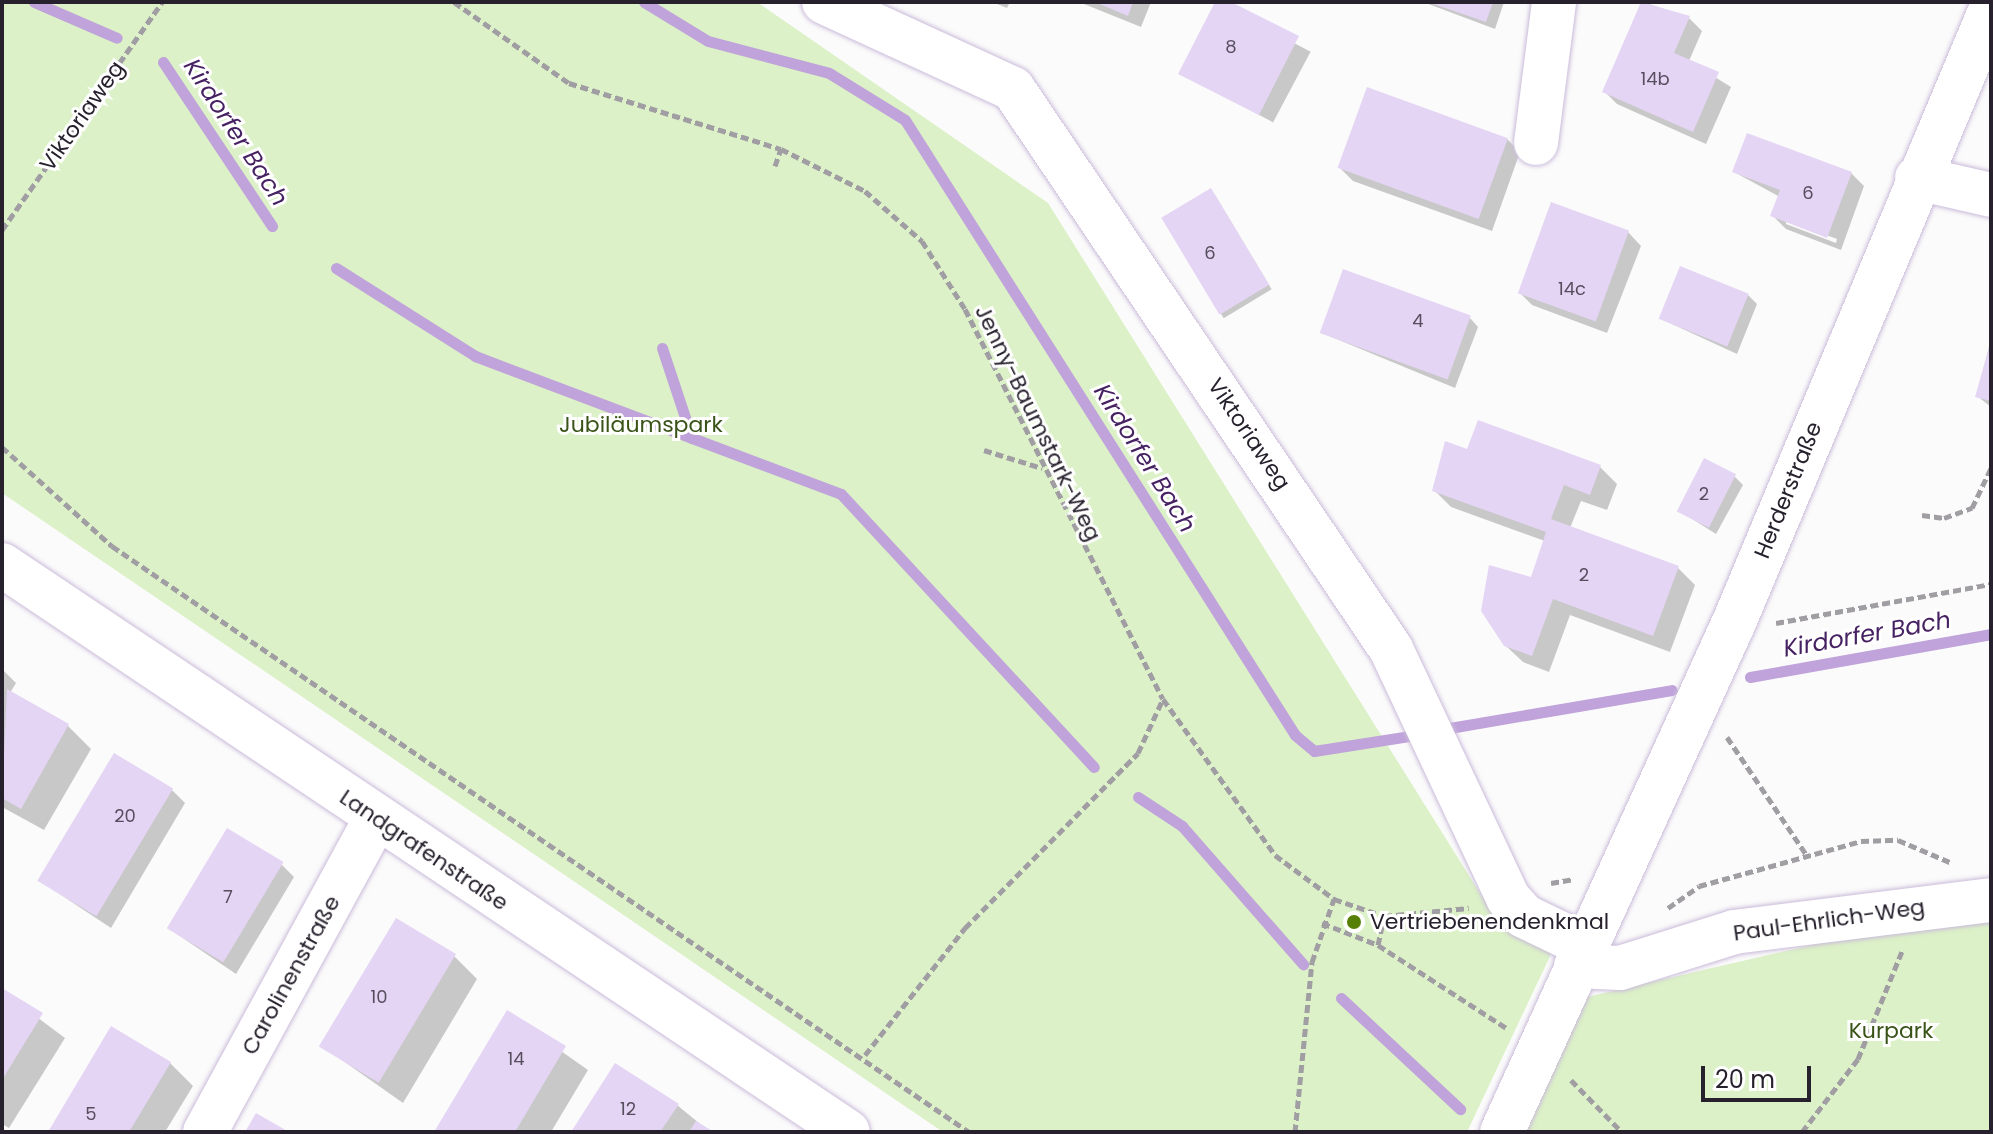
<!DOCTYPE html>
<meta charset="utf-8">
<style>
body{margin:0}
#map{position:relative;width:1993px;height:1134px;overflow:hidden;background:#fbfbfb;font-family:Poppins,sans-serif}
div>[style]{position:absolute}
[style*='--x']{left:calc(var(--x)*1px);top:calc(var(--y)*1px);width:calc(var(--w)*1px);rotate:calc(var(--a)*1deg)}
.green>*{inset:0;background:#dcf1c7}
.shadow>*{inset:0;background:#0003;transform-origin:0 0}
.stream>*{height:11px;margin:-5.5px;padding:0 5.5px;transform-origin:5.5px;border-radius:5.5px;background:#bfa3da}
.building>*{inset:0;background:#e5d5f5;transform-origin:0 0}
.path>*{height:5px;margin-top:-2.5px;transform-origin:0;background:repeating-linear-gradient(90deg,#a09ea3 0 8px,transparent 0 12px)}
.roads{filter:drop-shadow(0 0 2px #cabbda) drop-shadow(0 0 2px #cabbda)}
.minor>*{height:44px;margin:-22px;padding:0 22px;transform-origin:22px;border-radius:22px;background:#fff}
.dots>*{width:22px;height:22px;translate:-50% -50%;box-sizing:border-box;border:4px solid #fff;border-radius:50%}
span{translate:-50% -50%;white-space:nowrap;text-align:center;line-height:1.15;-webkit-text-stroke:6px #fff;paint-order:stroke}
.number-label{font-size:18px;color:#564e5f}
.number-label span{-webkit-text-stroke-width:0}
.street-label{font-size:22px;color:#27212d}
.park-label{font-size:22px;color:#3a5318}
.poi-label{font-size:22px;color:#27212d}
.left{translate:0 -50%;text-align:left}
.water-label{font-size:24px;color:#472263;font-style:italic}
.frame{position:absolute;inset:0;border:4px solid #27212d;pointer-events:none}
.scale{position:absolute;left:1701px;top:1066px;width:110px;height:36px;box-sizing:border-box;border:4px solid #27212d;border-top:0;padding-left:10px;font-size:24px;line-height:28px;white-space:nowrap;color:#27212d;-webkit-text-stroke:6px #fff;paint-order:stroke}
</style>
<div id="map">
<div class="green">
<i style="clip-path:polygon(2px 2px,757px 2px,1048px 203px,1500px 925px,1553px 950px,1467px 1132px,943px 1132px,2px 493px)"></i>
<i style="clip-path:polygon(1991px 916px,1991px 1132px,1519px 1132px,1578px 999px,1911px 922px)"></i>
</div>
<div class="shadow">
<i style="clip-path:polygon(992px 2px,1010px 2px,1007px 8px)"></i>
<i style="clip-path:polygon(1079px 2px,1151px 2px,1141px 27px)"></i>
<i style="left:1217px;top:2px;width:106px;height:80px;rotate:28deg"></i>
<i style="clip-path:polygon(1423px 2px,1504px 2px,1495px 29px)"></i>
<i style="clip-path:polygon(1643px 2px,1688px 17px,1702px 31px,1689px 61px,1731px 87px,1706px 144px,1617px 104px,1604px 91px)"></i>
<i style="clip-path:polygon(1507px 139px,1520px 152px,1492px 231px,1353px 181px,1340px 168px)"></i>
<i style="clip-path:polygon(evenodd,1734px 172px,1851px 173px,1864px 186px,1841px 250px,1786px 229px,1773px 216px,1780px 197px,1734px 172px,1786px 220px,1837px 239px,1836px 243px,1786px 224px,1786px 220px)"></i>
<i style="left:1215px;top:195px;width:110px;height:56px;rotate:59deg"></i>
<i style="clip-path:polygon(1628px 232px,1641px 246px,1607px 333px,1532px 305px,1519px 292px)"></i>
<i style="clip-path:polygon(1748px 295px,1757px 304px,1737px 354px,1661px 319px)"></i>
<i style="clip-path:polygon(1470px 318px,1478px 327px,1455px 388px,1322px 333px)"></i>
<i style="clip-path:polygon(1991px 338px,1991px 407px,1977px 396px)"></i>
<i style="clip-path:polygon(1468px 452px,1600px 467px,1617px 484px,1607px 510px,1581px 501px,1570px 528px,1678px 568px,1695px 585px,1670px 652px,1570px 615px,1549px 672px,1523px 662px,1505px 645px,1545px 541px,1451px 507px,1434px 490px)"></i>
<i style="clip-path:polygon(1734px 476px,1743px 485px,1716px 534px,1678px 510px)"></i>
<i style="clip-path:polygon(2px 669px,16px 683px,10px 693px,68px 726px,91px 749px,44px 830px,2px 807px)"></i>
<i style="clip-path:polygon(172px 790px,185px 803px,111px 928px,40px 881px)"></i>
<i style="clip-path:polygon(281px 864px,294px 877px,236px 974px,168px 928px)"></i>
<i style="clip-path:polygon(454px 956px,477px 979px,403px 1103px,322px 1046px)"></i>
<i style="clip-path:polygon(2px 991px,65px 1038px,9px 1128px,2px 1124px)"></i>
<i style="clip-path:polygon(507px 1013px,588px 1070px,551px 1132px,436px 1132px)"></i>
<i style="clip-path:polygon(170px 1063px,193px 1086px,165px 1132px,50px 1132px)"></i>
<i style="clip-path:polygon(677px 1105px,710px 1132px,573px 1132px)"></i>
</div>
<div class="stream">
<i style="--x:34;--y:2;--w:90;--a:23.4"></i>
<i style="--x:644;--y:2;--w:75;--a:31.4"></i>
<i style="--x:708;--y:41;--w:125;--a:14.8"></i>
<i style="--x:829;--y:73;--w:89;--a:31.7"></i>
<i style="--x:905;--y:120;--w:728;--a:57.62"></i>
<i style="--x:1295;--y:735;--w:25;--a:40"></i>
<i style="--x:1314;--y:751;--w:109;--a:-8.9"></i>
<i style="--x:163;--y:62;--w:197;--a:56.4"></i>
<i style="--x:336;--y:268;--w:165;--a:32.3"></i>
<i style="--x:475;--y:356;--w:232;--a:20.7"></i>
<i style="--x:662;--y:348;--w:95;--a:71.6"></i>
<i style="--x:692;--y:438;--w:159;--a:20.6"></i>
<i style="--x:841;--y:494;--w:372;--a:47.2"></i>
<i style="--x:1750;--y:677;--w:245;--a:-10.1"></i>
<i style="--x:1438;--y:730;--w:237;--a:-9.7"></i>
<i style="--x:1138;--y:797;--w:53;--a:33.4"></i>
<i style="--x:1182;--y:826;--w:184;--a:48.8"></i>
<i style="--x:1341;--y:998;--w:163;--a:43"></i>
</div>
<div class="building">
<i style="clip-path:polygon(1095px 2px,1133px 2px,1128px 16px)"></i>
<i style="clip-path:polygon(1215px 2px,1231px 2px,1299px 36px,1259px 115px,1178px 74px)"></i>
<i style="clip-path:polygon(1428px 2px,1493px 2px,1486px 22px)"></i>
<i style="clip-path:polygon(1641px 2px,1690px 16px,1674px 53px,1719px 72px,1693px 132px,1602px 92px)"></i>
<i style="left:1367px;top:87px;width:150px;height:86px;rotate:20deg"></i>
<i style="clip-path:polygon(1747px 133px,1852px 172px,1827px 238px,1770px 216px,1780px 190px,1732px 172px)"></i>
<i style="left:1211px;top:188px;width:113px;height:58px;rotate:59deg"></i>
<i style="left:1551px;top:202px;width:83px;height:97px;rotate:20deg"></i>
<i style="left:1680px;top:266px;width:74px;height:57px;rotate:22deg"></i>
<i style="left:1343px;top:269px;width:136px;height:68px;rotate:20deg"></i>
<i style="clip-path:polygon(1990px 344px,1991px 344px,1991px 401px,1975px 397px)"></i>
<i style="clip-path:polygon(1478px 420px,1601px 465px,1590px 495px,1564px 485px,1551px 519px,1679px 566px,1653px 636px,1553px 599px,1532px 656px,1504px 646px,1481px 611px,1489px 565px,1531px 577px,1546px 532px,1432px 491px,1445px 441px,1467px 449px)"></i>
<i style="left:1704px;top:458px;width:36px;height:60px;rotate:27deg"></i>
<i style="clip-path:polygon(7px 689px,69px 724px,21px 809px,2px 798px)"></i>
<i style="left:114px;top:753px;width:69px;height:149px;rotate:31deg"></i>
<i style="left:227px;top:828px;width:66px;height:117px;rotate:31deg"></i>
<i style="left:396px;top:918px;width:70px;height:150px;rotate:31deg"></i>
<i style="clip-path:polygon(2px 988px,43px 1013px,2px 1080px)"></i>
<i style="clip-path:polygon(507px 1010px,566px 1046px,515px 1132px,434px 1132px)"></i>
<i style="clip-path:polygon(111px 1026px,171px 1062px,129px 1132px,48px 1132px)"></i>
<i style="clip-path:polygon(615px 1063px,679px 1104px,660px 1132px,571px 1132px)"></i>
<i style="clip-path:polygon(256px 1113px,289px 1132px,245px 1132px)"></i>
<i style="clip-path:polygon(696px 1121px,714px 1132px,689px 1132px)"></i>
</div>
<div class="path">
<i style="--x:454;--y:2;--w:141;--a:35.2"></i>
<i style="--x:569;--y:83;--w:222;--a:17.3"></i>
<i style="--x:781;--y:149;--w:94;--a:26.6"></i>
<i style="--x:865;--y:191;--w:76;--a:41.3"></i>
<i style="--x:922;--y:241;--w:80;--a:57.7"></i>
<i style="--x:965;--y:309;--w:437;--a:63.1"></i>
<i style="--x:1163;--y:699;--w:192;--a:54.3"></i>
<i style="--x:1275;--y:855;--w:74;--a:36.7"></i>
<i style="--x:1334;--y:899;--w:53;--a:18.8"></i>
<i style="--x:1384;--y:916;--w:85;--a:-5.4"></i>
<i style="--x:775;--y:166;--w:18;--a:-71"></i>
<i style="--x:2;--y:230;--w:279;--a:-54.9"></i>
<i style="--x:2;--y:447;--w:148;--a:42"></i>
<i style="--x:112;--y:546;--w:1038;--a:34.36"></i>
<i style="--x:984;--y:450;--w:61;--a:17.2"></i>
<i style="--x:1922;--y:515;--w:22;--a:8"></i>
<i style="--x:1944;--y:518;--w:30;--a:-20"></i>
<i style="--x:1972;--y:508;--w:44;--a:-64.6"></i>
<i style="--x:1776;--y:623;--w:219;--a:-10.3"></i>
<i style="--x:1727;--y:737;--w:141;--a:56"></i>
<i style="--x:1551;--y:883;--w:22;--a:-10"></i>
<i style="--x:1668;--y:908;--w:38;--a:-35"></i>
<i style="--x:1699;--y:886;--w:168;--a:-15.5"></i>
<i style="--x:1861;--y:841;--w:37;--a:-2"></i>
<i style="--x:1898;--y:840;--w:59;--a:23.1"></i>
<i style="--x:1322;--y:923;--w:60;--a:21.4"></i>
<i style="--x:1378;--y:945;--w:155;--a:32.9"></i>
<i style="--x:1378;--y:945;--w:30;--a:-78"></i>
<i style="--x:865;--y:1055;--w:162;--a:-51.8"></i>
<i style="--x:965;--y:928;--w:246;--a:-45.3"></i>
<i style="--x:1138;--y:753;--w:60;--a:-65.2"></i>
<i style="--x:1571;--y:1080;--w:73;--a:45.6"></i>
<i style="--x:1295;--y:1132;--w:171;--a:-84.3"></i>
<i style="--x:1312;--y:962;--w:67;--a:-70.8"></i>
<i style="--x:1802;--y:1132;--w:92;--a:-52.5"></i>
<i style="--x:1858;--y:1059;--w:119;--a:-67.8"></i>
</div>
<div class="roads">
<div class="minor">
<i style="--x:824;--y:2;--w:208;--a:24.7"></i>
<i style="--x:1013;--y:89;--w:676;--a:55.98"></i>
<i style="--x:1391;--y:649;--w:275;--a:64.8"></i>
<i style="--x:1508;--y:898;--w:24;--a:48"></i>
<i style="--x:1524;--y:916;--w:69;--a:25.8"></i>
<i style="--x:1536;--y:143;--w:142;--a:-82.7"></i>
<i style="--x:1917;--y:178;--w:76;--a:12.9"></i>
<i style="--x:2;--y:565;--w:1018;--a:33.83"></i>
<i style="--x:1576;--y:966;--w:44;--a:2.6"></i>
<i style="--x:1620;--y:968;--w:120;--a:-17.5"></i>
<i style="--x:1734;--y:932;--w:259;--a:-7.1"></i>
<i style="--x:205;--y:1132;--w:357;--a:-61.4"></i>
<i style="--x:1502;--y:1132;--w:563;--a:-65.53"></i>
<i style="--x:1735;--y:620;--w:662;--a:-67.27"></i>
</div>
</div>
<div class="dots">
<i style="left:1354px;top:922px;background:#568005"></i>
</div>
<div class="number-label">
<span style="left:1231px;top:47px">8</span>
<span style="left:1655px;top:79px">14b</span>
<span style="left:1808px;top:193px">6</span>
<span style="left:1210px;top:253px">6</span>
<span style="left:1572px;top:289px">14c</span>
<span style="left:1418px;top:321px">4</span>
<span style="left:1704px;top:494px">2</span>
<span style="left:1584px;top:575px">2</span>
<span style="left:125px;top:816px">20</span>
<span style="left:228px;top:897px">7</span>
<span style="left:379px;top:997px">10</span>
<span style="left:516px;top:1059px">14</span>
<span style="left:628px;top:1109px">12</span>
<span style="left:91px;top:1114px">5</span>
</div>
<div class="street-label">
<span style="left:82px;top:116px;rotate:-55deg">Viktoriaweg</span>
<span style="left:1038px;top:423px;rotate:64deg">Jenny-Baumstark-Weg</span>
<span style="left:1249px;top:434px;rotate:56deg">Viktoriaweg</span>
<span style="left:1788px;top:490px;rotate:-68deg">Herderstraße</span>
<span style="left:424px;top:850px;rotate:34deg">Landgrafenstraße</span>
<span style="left:1829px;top:920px;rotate:-8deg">Paul-Ehrlich-Weg</span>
<span style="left:291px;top:975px;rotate:-61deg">Carolinenstraße</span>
</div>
<div class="park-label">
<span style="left:641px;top:425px">Jubiläumspark</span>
<span style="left:1891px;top:1031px">Kurpark</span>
</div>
<div class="poi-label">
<span class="left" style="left:1370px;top:922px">Vertriebenendenkmal</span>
</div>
<div class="water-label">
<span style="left:236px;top:132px;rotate:57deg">Kirdorfer Bach</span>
<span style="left:1145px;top:458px;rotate:58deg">Kirdorfer Bach</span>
<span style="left:1867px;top:634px;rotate:-10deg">Kirdorfer Bach</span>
</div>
<div class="frame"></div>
<div class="scale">20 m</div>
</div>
